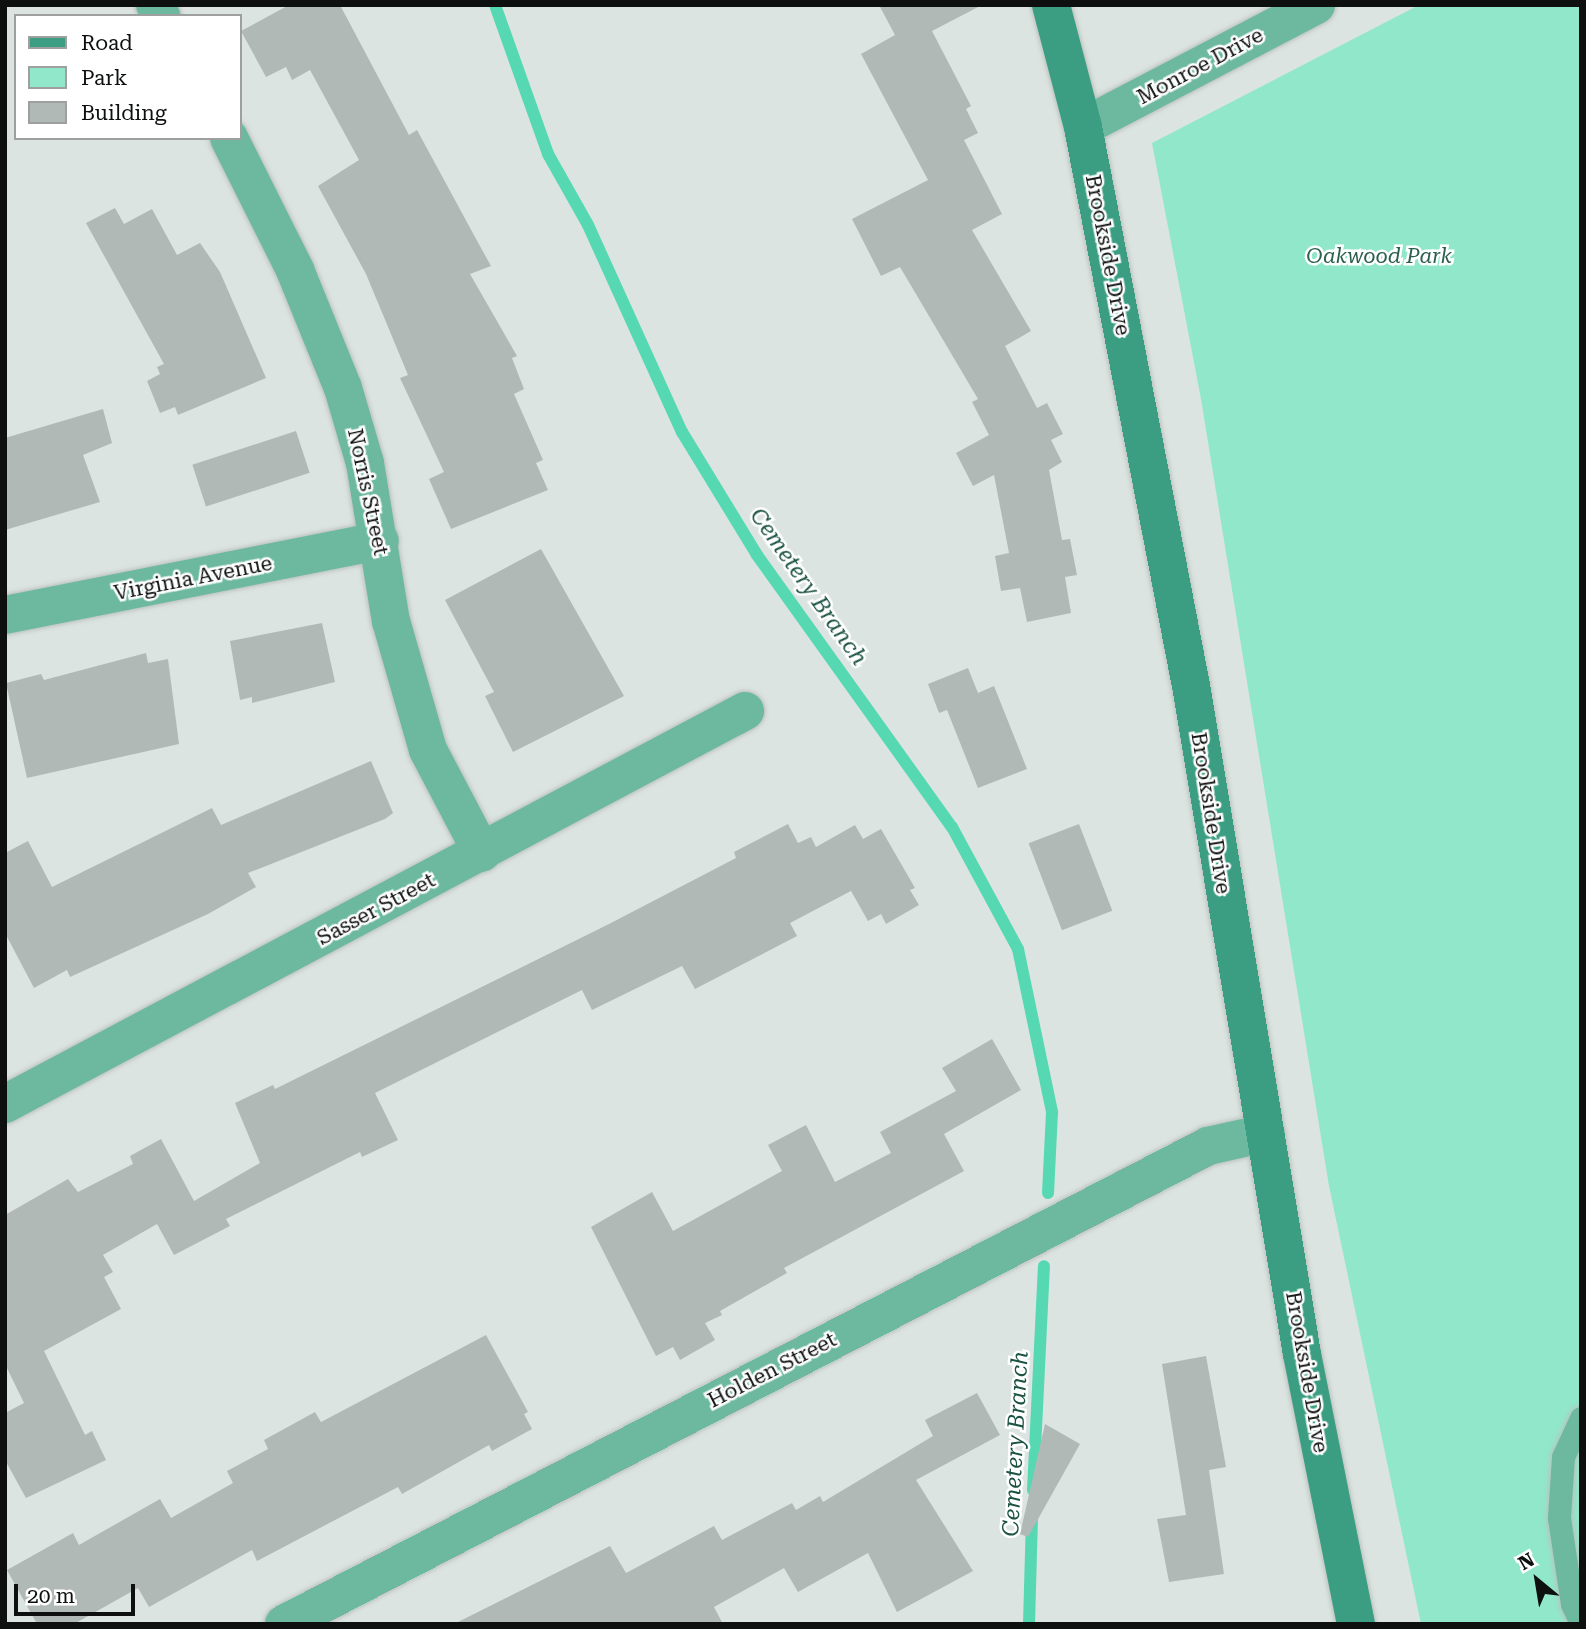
<!DOCTYPE html>
<style>
body{margin:0}
#map{position:relative;width:1586px;height:1629px;overflow:hidden;background:#dce4e1;font-family:"Roboto Serif",serif}
div>[style]{position:absolute}
[style*='--x']{left:calc(var(--x)*1px);top:calc(var(--y)*1px);width:calc(var(--w)*1px);rotate:calc(var(--a)*1deg)}
.green>*{inset:0;background:#91e7ca}
.stream>*{height:12px;margin:-6px;padding:0 6px;transform-origin:6px;border-radius:6px;background:#56d8b3}
.building>*{inset:0;background:#b1b9b6;transform-origin:0 0}
.roads{filter:drop-shadow(0 0 2px #bbc2bf) drop-shadow(0 0 2px #bbc2bf)}
.lane>*{height:23px;margin:-11.5px;padding:0 11.5px;transform-origin:11.5px;border-radius:11.5px;background:#6db9a0}
.street>*{height:38px;margin:-19px;padding:0 19px;transform-origin:19px;border-radius:19px;background:#6db9a0}
.secondary>*{height:38px;margin:-19px;padding:0 19px;transform-origin:19px;border-radius:19px;background:#3b9e82}
span{translate:-50% -50%;white-space:nowrap;text-align:center;line-height:1.15;-webkit-text-stroke:5px #fff;paint-order:stroke}
.street-label{font-size:21px;color:#0d100f}
.park-label{font-size:21px;color:#2b5f4f;font-style:italic}
.water-label{font-size:23px;color:#1c5242;font-style:italic}
.frame{position:absolute;inset:0;border:7px solid #0d100f;pointer-events:none}
.legend{position:absolute;left:14px;top:14px;width:228px;height:126px;box-sizing:border-box;background:#fff;border:2px solid #9e9f9f;margin:0;padding:9px 12px;list-style:none;font-size:21px;color:#0d100f}
.legend li{display:flex;align-items:center;gap:14px;height:35px}
.legend b{width:35px;border:2px solid #9e9f9f}
.north{position:absolute;left:1502px;top:1545px;width:70px;height:70px;-webkit-text-stroke:5px #fff;paint-order:stroke;rotate:330deg;font-size:19px;font-weight:700;line-height:28px;text-align:center;color:#0d100f}
.north::after{content:'';display:block;margin:auto;width:24px;height:32px;background:#0d100f;clip-path:polygon(50% 0,100% 100%,50% 72%,0 100%)}
.scale{position:absolute;left:14px;top:1584px;width:121px;height:32px;box-sizing:border-box;border:4px solid #0d100f;border-top:0;padding-left:9px;font-size:21px;line-height:24px;white-space:nowrap;color:#0d100f;-webkit-text-stroke:5px #fff;paint-order:stroke}
</style>
<div id="map">
<div class="green">
<i style="clip-path:polygon(1419px 5px,1581px 5px,1581px 1624px,1421px 1624px,1329px 1186px,1201px 399px,1152px 143px)"></i>
</div>
<div class="stream">
<i style="--x:495;--y:5;--w:158;--a:70.4"></i>
<i style="--x:548;--y:154;--w:81;--a:60.6"></i>
<i style="--x:588;--y:225;--w:227;--a:65.6"></i>
<i style="--x:682;--y:432;--w:144;--a:58.6"></i>
<i style="--x:757;--y:555;--w:335;--a:54.4"></i>
<i style="--x:952;--y:827;--w:139;--a:61.6"></i>
<i style="--x:1018;--y:949;--w:167;--a:78.2"></i>
<i style="--x:1052;--y:1112;--w:81;--a:92.8"></i>
<i style="--x:1033;--y:1490;--w:224;--a:-87.2"></i>
<i style="--x:1029;--y:1624;--w:108;--a:-88.4"></i>
</div>
<div class="building">
<i style="clip-path:polygon(289px 5px,340px 5px,409px 135px,417px 130px,475px 237px,491px 266px,470px 274px,517px 356px,512px 358px,524px 389px,514px 394px,543px 460px,536px 463px,548px 490px,451px 529px,429px 479px,444px 472px,400px 378px,408px 375px,366px 274px,318px 186px,359px 160px,310px 70px,292px 80px,286px 67px,266px 77px,241px 31px)"></i>
<i style="clip-path:polygon(879px 5px,982px 5px,932px 31px,971px 106px,966px 109px,978px 133px,964px 140px,1002px 214px,972px 230px,1031px 331px,1005px 346px,1037px 408px,1047px 403px,1063px 434px,1051px 440px,1062px 462px,1049px 470px,1062px 540px,1070px 539px,1077px 575px,1065px 577px,1071px 613px,1027px 622px,1020px 588px,1001px 591px,995px 556px,1009px 553px,994px 475px,973px 486px,956px 453px,989px 435px,972px 402px,978px 399px,900px 267px,881px 276px,852px 219px,928px 180px,861px 54px,895px 35px)"></i>
<i style="clip-path:polygon(115px 208px,124px 224px,152px 209px,177px 255px,200px 243px,220px 272px,266px 378px,178px 415px,175px 407px,160px 413px,147px 381px,160px 374px,157px 367px,164px 364px,86px 223px)"></i>
<i style="clip-path:polygon(103px 409px,112px 443px,83px 455px,100px 502px,5px 530px,5px 438px)"></i>
<i style="left:296px;top:431px;width:44px;height:109px;rotate:72deg"></i>
<i style="clip-path:polygon(541px 549px,624px 696px,513px 752px,485px 696px,494px 692px,445px 600px)"></i>
<i style="clip-path:polygon(322px 623px,335px 682px,252px 703px,252px 697px,240px 700px,230px 641px)"></i>
<i style="clip-path:polygon(146px 653px,148px 663px,168px 659px,179px 744px,27px 778px,6px 683px,41px 674px,44px 680px)"></i>
<i style="clip-path:polygon(968px 668px,978px 693px,994px 686px,1027px 769px,978px 788px,947px 710px,939px 713px,928px 684px)"></i>
<i style="clip-path:polygon(371px 761px,393px 813px,385px 819px,248px 873px,256px 887px,208px 914px,70px 977px,67px 970px,34px 988px,5px 933px,5px 853px,28px 841px,52px 887px,212px 808px,221px 825px)"></i>
<i style="clip-path:polygon(788px 824px,798px 843px,811px 837px,816px 847px,855px 825px,863px 839px,881px 829px,915px 888px,910px 890px,919px 905px,886px 924px,881px 914px,868px 921px,851px 891px,790px 923px,797px 936px,695px 989px,682px 966px,592px 1010px,582px 990px,375px 1093px,398px 1140px,362px 1157px,360px 1152px,226px 1219px,230px 1226px,174px 1255px,157px 1224px,103px 1255px,113px 1272px,104px 1277px,121px 1309px,44px 1351px,85px 1435px,92px 1431px,106px 1460px,26px 1498px,5px 1460px,5px 1413px,24px 1403px,5px 1364px,5px 1215px,68px 1179px,78px 1192px,133px 1164px,130px 1156px,161px 1139px,194px 1201px,260px 1163px,235px 1103px,273px 1085px,275px 1089px,609px 924px,736px 858px,734px 852px)"></i>
<i style="left:1079px;top:824px;width:93px;height:54px;rotate:69deg"></i>
<i style="clip-path:polygon(992px 1039px,1021px 1090px,944px 1134px,964px 1171px,784px 1268px,787px 1273px,720px 1311px,722px 1315px,705px 1323px,715px 1340px,680px 1360px,673px 1347px,656px 1356px,591px 1227px,652px 1192px,673px 1231px,782px 1171px,768px 1145px,806px 1125px,835px 1182px,891px 1153px,880px 1132px,956px 1091px,942px 1068px)"></i>
<i style="clip-path:polygon(486px 1335px,528px 1412px,524px 1414px,532px 1429px,492px 1451px,489px 1445px,402px 1494px,398px 1487px,257px 1561px,252px 1550px,149px 1607px,138px 1588px,74px 1624px,37px 1624px,7px 1570px,73px 1533px,79px 1545px,160px 1499px,171px 1518px,233px 1483px,227px 1471px,268px 1449px,264px 1440px,315px 1412px,321px 1422px)"></i>
<i style="clip-path:polygon(1206px 1356px,1226px 1467px,1209px 1470px,1224px 1574px,1169px 1582px,1157px 1519px,1186px 1515px,1162px 1364px)"></i>
<i style="clip-path:polygon(977px 1393px,1000px 1435px,916px 1480px,973px 1571px,897px 1612px,868px 1553px,798px 1592px,784px 1568px,714px 1607px,723px 1624px,454px 1624px,610px 1546px,626px 1573px,714px 1526px,722px 1540px,792px 1503px,796px 1510px,820px 1496px,823px 1502px,933px 1436px,925px 1420px)"></i>
<i style="clip-path:polygon(1045px 1424px,1080px 1444px,1028px 1537px,1020px 1534px)"></i>
</div>
<div class="roads">
<div class="lane">
<i style="--x:1581;--y:1418;--w:43;--a:114.8"></i>
<i style="--x:1563;--y:1457;--w:61;--a:93.8"></i>
<i style="--x:1559;--y:1518;--w:87;--a:81.4"></i>
<i style="--x:1572;--y:1604;--w:21;--a:65"></i>
</div>
<div class="street">
<i style="--x:155;--y:5;--w:13;--a:61"></i>
<i style="--x:1083;--y:127;--w:263;--a:-27.6"></i>
<i style="--x:229;--y:138;--w:148;--a:63.4"></i>
<i style="--x:295;--y:270;--w:127;--a:67.9"></i>
<i style="--x:343;--y:388;--w:78;--a:73.7"></i>
<i style="--x:365;--y:463;--w:160;--a:80.7"></i>
<i style="--x:391;--y:621;--w:134;--a:74"></i>
<i style="--x:428;--y:750;--w:116;--a:62.3"></i>
<i style="--x:5;--y:615;--w:382;--a:-11.2"></i>
<i style="--x:5;--y:1104;--w:838;--a:-27.97"></i>
<i style="--x:284;--y:1624;--w:1040;--a:-27.35"></i>
<i style="--x:1208;--y:1146;--w:59;--a:-12.6"></i>
</div>
<div class="secondary">
<i style="--x:1051;--y:5;--w:126;--a:75.3"></i>
<i style="--x:1083;--y:127;--w:574;--a:79.06"></i>
<i style="--x:1192;--y:691;--w:672;--a:80.58"></i>
<i style="--x:1302;--y:1354;--w:275;--a:78.7"></i>
</div>
</div>
<div class="street-label">
<span style="left:1200px;top:66px;rotate:-28deg">Monroe Drive</span>
<span style="left:1108px;top:255px;rotate:79deg">Brookside Drive</span>
<span style="left:368px;top:492px;rotate:78deg">Norris Street</span>
<span style="left:193px;top:578px;rotate:-11deg">Virginia Avenue</span>
<span style="left:1211px;top:813px;rotate:81deg">Brookside Drive</span>
<span style="left:376px;top:909px;rotate:-28deg">Sasser Street</span>
<span style="left:772px;top:1370px;rotate:-27deg">Holden Street</span>
<span style="left:1307px;top:1372px;rotate:80deg">Brookside Drive</span>
</div>
<div class="park-label">
<span style="left:1379px;top:256px">Oakwood Park</span>
</div>
<div class="water-label">
<span style="left:808px;top:587px;rotate:55deg">Cemetery Branch</span>
<span style="left:1016px;top:1444px;rotate:-87deg">Cemetery Branch</span>
</div>
<div class="frame"></div>
<ul class="legend">
<li><b style="height:9px;background:#3b9e82"></b>Road</li>
<li><b style="height:19px;background:#91e7ca"></b>Park</li>
<li><b style="height:19px;background:#b1b9b6"></b>Building</li>
</ul>
<div class="north">N</div>
<div class="scale">20 m</div>
</div>
